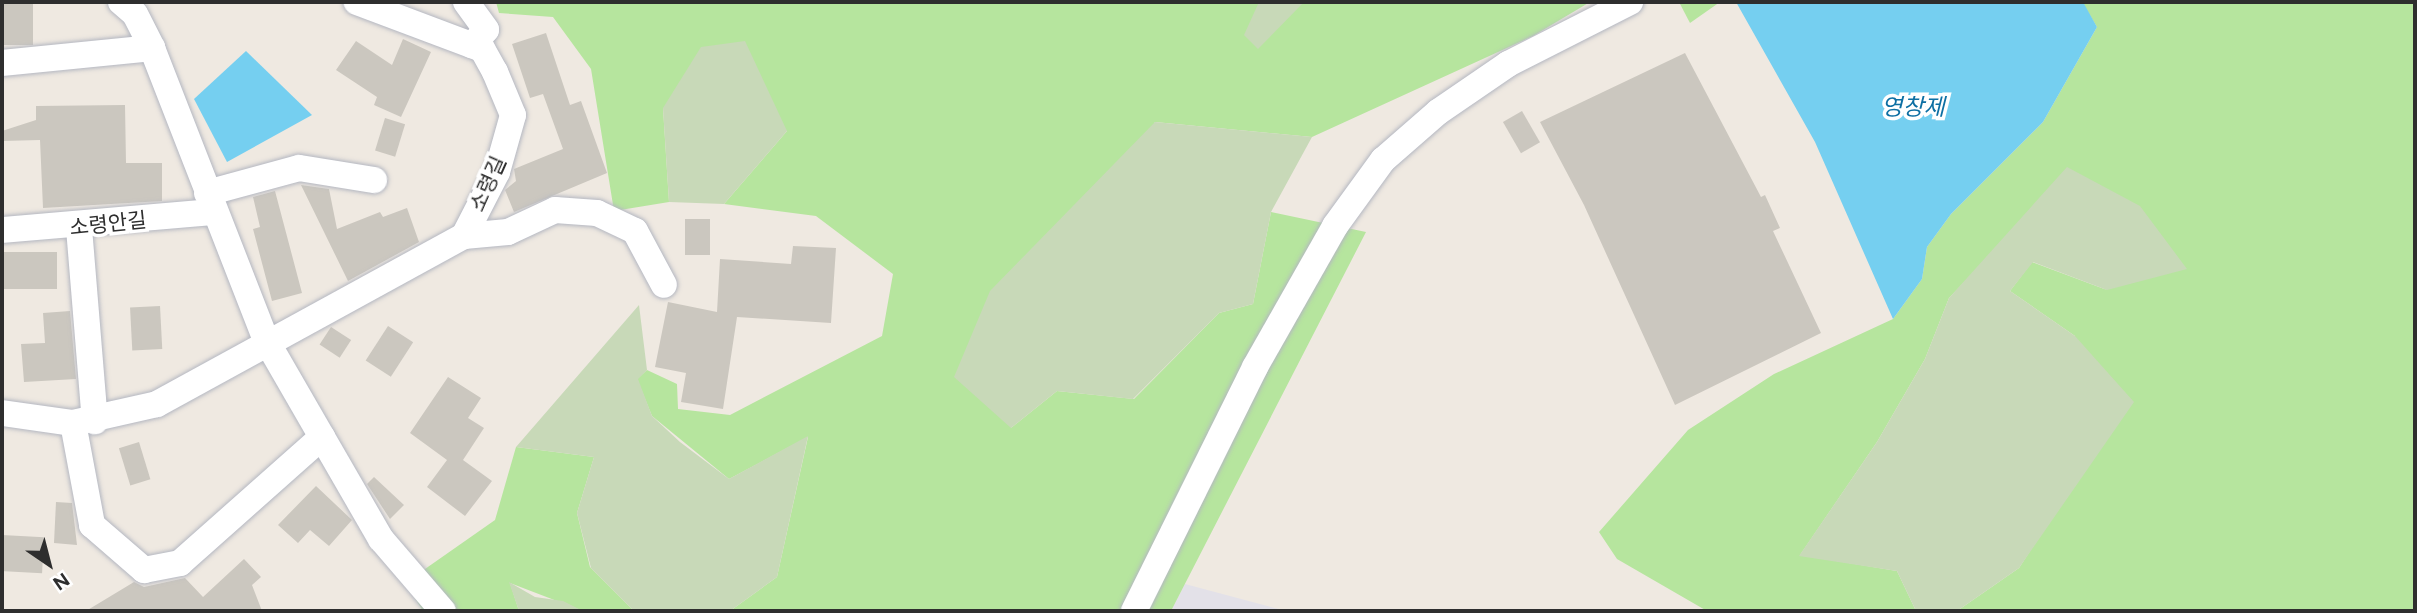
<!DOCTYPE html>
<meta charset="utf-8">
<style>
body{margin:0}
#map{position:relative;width:2417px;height:613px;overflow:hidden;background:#efe9e1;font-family:Figtree,"Noto Sans KR",sans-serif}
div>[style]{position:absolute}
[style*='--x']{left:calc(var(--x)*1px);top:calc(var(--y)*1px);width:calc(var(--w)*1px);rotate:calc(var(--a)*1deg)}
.industrial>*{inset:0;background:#e3e1e8}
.green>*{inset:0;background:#b6e59e}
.cemetery>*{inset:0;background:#c8d9b8}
.water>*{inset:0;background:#75cff0}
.building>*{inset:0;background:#cbc7bf;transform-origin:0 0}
.roads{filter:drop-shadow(0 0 2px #b4b7c1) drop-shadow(0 0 2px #b4b7c1)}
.minor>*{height:26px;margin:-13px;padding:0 13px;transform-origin:13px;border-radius:13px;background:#fff}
span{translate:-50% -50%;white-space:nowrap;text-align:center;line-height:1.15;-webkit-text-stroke:7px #fff;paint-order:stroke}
.street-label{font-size:21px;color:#2e2e2e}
.water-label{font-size:23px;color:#0d6fa3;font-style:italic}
.frame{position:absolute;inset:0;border:4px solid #2e2e2e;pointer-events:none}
.north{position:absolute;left:14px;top:529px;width:70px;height:70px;-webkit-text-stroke:5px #fff;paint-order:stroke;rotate:145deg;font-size:19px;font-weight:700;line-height:28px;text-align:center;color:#2e2e2e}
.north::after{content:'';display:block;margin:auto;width:24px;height:32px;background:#2e2e2e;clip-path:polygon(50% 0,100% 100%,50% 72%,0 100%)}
</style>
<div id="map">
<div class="industrial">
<i style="clip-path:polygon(1185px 584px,1286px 611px,1171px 611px)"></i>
</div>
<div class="green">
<i style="clip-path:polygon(496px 2px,1590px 2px,1533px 36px,1312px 137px,1155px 122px,1011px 428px,1057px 391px,1134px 399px,1219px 313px,1253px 304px,1271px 212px,1366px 232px,1171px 611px,730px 611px,777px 577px,808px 437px,729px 479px,652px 416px,637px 379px,647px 370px,677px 384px,678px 409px,730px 415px,882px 336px,893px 274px,816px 216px,724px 204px,787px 131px,663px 108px,669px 202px,614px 211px,591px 69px,553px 17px,499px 13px)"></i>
<i style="clip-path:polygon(1679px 2px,1720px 2px,1690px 23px)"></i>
<i style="clip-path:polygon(2082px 2px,2415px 2px,2415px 611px,1957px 611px,2019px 568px,2057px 510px,2075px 336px,2010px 291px,2032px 262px,2107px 290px,2006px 238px,1949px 298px,1925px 359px,1877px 442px,1800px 555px,1897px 571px,1916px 611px,1707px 611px,1617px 559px,1599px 532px,1688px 430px,1774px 374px,1893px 319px,1922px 279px,1927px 247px,1951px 214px,2043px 122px,2097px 27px)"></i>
<i style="clip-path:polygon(516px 447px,594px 457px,577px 513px,590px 567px,634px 611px,583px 611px,510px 583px,519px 611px,423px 611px,405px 583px,495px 520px)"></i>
</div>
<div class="cemetery">
<i style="clip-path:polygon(1259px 2px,1304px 2px,1258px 49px,1244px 35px)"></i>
<i style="clip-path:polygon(745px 41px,787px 131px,724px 204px,669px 202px,663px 108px,701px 47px)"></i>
<i style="clip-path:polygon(1155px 122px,1312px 137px,1271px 212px,1253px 304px,1219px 313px,1133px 399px,1057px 391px,1011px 428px,954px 377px,990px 291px)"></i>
<i style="clip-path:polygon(2067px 167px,2140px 206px,2187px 269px,2107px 290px,2033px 262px,2010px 291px,2075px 336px,2134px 402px,2019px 568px,1957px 611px,1916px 611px,1897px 571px,1799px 556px,1877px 442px,1925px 359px,1949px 298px)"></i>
<i style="clip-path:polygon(639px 305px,647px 370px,638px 379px,652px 416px,680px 442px,729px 479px,808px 436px,777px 577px,730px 611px,634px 611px,591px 568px,577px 513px,594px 457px,516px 447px)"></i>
<i style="clip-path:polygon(509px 582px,535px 597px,563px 601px,583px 611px,519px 611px)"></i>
</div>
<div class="water">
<i style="clip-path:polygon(1736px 2px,2083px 2px,2097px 27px,2043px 122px,1951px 214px,1927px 247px,1922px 279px,1893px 319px,1815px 142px)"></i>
<i style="clip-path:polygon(246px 51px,312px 115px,227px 162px,194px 99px)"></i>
</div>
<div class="building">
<i style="left:2px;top:2px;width:31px;height:43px"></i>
<i style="clip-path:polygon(546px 33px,570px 105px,581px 101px,607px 173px,514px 212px,505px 190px,516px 181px,514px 169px,563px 149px,543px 94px,530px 98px,512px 44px)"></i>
<i style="clip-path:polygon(403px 39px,431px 52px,401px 117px,374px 105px,377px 97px,336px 70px,356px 41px,392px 65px)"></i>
<i style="clip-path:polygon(1685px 53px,1761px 197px,1765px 195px,1780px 228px,1773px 231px,1821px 333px,1675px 405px,1584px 205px,1540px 122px)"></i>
<i style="clip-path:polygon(125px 105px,126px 163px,162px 163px,162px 201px,43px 208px,40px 140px,2px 141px,2px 131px,36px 120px,36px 106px)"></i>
<i style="left:1522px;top:111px;width:36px;height:22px;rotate:60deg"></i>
<i style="left:385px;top:118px;width:21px;height:34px;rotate:17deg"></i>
<i style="clip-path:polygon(301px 185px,329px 189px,337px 229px,380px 212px,383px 217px,407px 208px,419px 242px,348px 281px)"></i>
<i style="clip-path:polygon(275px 191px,302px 293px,272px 301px,253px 229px,260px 227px,253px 197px)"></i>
<i style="left:685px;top:219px;width:25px;height:36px"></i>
<i style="clip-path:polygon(793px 246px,836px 248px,831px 323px,737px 317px,723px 409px,681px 402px,686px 373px,655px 367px,668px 302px,717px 312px,720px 259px,791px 264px)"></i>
<i style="left:57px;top:252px;width:37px;height:55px;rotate:90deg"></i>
<i style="left:160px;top:306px;width:43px;height:30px;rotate:87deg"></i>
<i style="clip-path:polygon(70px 311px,76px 379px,24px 382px,21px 344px,45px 343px,43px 313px)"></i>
<i style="left:388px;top:326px;width:30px;height:41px;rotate:33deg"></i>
<i style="left:331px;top:327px;width:24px;height:21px;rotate:33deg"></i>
<i style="clip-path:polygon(448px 377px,481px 398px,468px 418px,484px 428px,463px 460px,492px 481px,465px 516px,427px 487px,447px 460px,410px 433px)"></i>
<i style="left:139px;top:442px;width:39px;height:21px;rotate:73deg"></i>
<i style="clip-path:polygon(374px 477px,404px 505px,390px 519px,367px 484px)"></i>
<i style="clip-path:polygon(316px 486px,352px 520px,329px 546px,310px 530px,298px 543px,278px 525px)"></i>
<i style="clip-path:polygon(56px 502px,72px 503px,77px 545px,54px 543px)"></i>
<i style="left:2px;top:535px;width:42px;height:36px;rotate:3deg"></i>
<i style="clip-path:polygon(244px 559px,261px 577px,252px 585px,262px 611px,86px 611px,134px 582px,144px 587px,185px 578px,203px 597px)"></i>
</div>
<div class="roads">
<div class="minor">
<i style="--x:121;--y:2;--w:18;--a:41"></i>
<i style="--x:135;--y:14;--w:38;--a:63"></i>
<i style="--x:152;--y:48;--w:313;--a:68.7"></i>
<i style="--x:266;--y:340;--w:230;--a:60"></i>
<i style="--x:381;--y:539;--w:95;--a:49.3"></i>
<i style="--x:466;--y:2;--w:34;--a:54"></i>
<i style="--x:486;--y:30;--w:21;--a:133"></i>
<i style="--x:2;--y:63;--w:151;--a:-5.7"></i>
<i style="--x:207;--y:193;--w:95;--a:-15.2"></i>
<i style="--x:299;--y:168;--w:76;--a:9.1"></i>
<i style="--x:79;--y:228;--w:194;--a:85.3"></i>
<i style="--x:2;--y:230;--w:213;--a:-4.9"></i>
<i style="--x:464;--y:236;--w:44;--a:-5.2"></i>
<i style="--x:508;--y:232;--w:52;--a:-25.1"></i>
<i style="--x:555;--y:210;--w:42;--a:4.1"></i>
<i style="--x:597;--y:213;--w:42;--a:25.3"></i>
<i style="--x:635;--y:231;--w:61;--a:61.8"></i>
<i style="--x:2;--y:413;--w:72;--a:8"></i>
<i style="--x:73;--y:423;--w:86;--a:-12.7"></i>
<i style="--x:157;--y:404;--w:350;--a:-28.7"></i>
<i style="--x:464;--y:236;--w:72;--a:-62.7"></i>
<i style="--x:497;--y:172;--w:59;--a:-74.3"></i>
<i style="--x:513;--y:115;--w:47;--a:-112.7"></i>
<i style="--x:495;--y:72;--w:26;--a:-119"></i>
<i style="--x:482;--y:49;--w:134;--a:-159.4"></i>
<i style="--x:73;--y:423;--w:104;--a:79.4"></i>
<i style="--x:92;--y:525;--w:69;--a:40.9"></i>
<i style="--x:144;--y:570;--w:37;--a:-11"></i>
<i style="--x:180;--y:563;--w:190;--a:-41.6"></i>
<i style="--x:1134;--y:611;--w:272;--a:-63.6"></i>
<i style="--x:1255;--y:367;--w:162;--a:-60.4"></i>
<i style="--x:1335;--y:226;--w:82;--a:-54"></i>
<i style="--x:1383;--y:160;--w:73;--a:-41.1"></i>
<i style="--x:1438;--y:112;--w:85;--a:-34.4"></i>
<i style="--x:1508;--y:64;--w:137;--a:-26.9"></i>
</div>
</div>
<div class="street-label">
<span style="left:488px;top:184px;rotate:-66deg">소령길</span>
<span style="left:108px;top:224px;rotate:-6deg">소령안길</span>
</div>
<div class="water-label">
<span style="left:1913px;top:107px">영창제</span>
</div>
<div class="frame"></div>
<div class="north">N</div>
</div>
